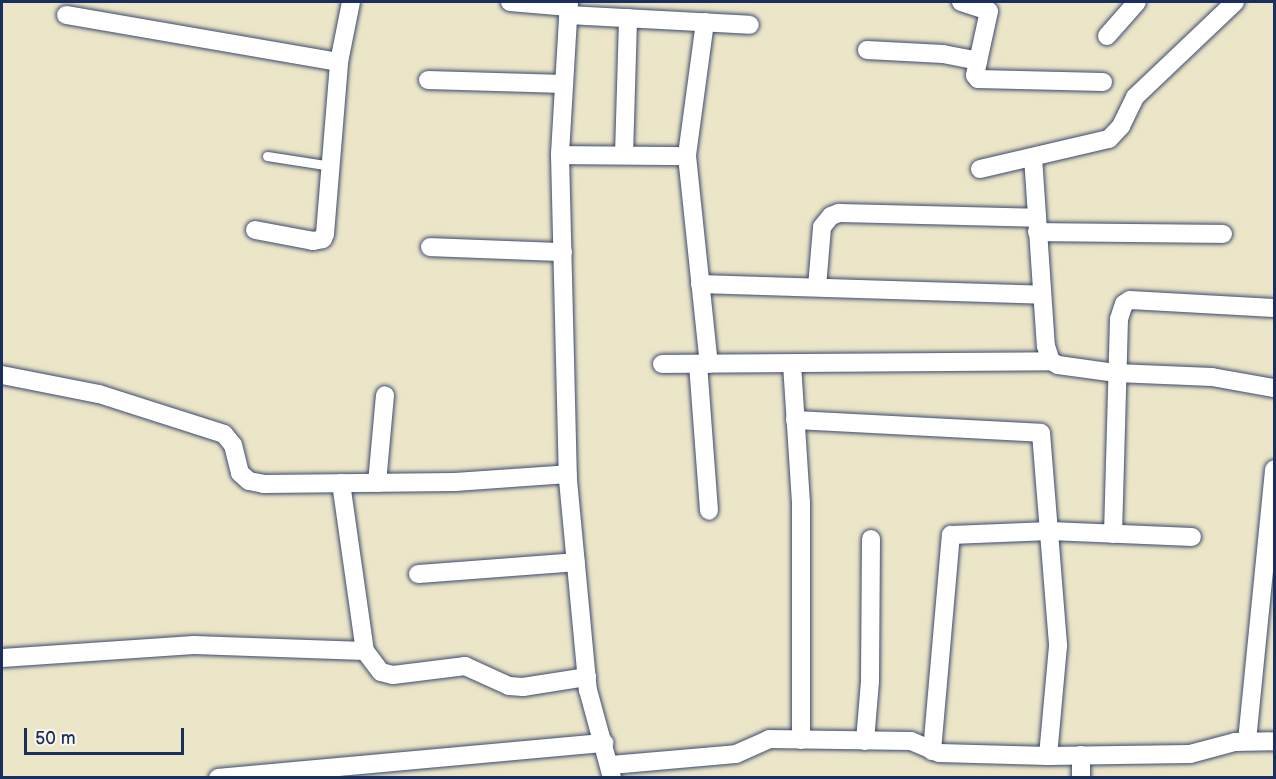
<!DOCTYPE html>
<style>
body{margin:0}
#map{position:relative;width:1276px;height:779px;overflow:hidden;background:#ece6c8;font-family:"Balsamiq Sans",sans-serif}
div>[style]{position:absolute}
[style*='--x']{left:calc(var(--x)*1px);top:calc(var(--y)*1px);width:calc(var(--w)*1px);rotate:calc(var(--a)*1deg)}
.roads{filter:drop-shadow(0 0 2px #3a4a6e) drop-shadow(0 0 2px #3a4a6e)}
.service>*{height:9px;margin:-4.5px;padding:0 4.5px;transform-origin:4.5px;border-radius:4.5px;background:#fff}
.minor>*{height:18px;margin:-9px;padding:0 9px;transform-origin:9px;border-radius:9px;background:#fff}
span{translate:-50% -50%;white-space:nowrap;text-align:center;line-height:1.15;-webkit-text-stroke:4.5px #fbf7ec;paint-order:stroke}
.frame{position:absolute;inset:0;border:3px solid #1b2f5e;pointer-events:none}
.scale{position:absolute;left:24px;top:728px;width:160px;height:27px;box-sizing:border-box;border:3px solid #1b2f5e;border-top:0;padding-left:8px;font-size:18px;line-height:21px;white-space:nowrap;color:#1b2f5e;-webkit-text-stroke:4px #fbf7ec;paint-order:stroke}
</style>
<div id="map">
<div class="roads">
<div class="service">
<i style="--x:267;--y:156;--w:65;--a:8.9"></i>
</div>
<div class="minor">
<i style="--x:510;--y:2;--w:59;--a:4.8"></i>
<i style="--x:569;--y:2;--w:153;--a:93.4"></i>
<i style="--x:560;--y:155;--w:325;--a:88.6"></i>
<i style="--x:568;--y:480;--w:211;--a:84.6"></i>
<i style="--x:588;--y:690;--w:91;--a:74.7"></i>
<i style="--x:961;--y:2;--w:29;--a:18"></i>
<i style="--x:989;--y:11;--w:66;--a:102.3"></i>
<i style="--x:975;--y:75;--w:5;--a:53"></i>
<i style="--x:978;--y:79;--w:125;--a:1.4"></i>
<i style="--x:66;--y:15;--w:277;--a:9.8"></i>
<i style="--x:568;--y:15;--w:182;--a:3.1"></i>
<i style="--x:705;--y:22;--w:135;--a:97.7"></i>
<i style="--x:687;--y:156;--w:209;--a:84"></i>
<i style="--x:1107;--y:36;--w:45;--a:-48.6"></i>
<i style="--x:867;--y:50;--w:76;--a:3"></i>
<i style="--x:943;--y:54;--w:36;--a:11"></i>
<i style="--x:428;--y:80;--w:136;--a:1.7"></i>
<i style="--x:560;--y:155;--w:127;--a:0.5"></i>
<i style="--x:624;--y:155;--w:137;--a:-88.3"></i>
<i style="--x:1033;--y:157;--w:189;--a:86.1"></i>
<i style="--x:1046;--y:346;--w:16;--a:72"></i>
<i style="--x:1051;--y:361;--w:8;--a:30"></i>
<i style="--x:1058;--y:365;--w:59;--a:7.9"></i>
<i style="--x:1116;--y:373;--w:96;--a:2.4"></i>
<i style="--x:1212;--y:377;--w:63;--a:10.1"></i>
<i style="--x:980;--y:169;--w:132;--a:-13.1"></i>
<i style="--x:1109;--y:139;--w:18;--a:-47"></i>
<i style="--x:1121;--y:126;--w:32;--a:-64"></i>
<i style="--x:1135;--y:97;--w:138;--a:-43.5"></i>
<i style="--x:255;--y:230;--w:59;--a:10.7"></i>
<i style="--x:313;--y:241;--w:10;--a:-11"></i>
<i style="--x:323;--y:239;--w:5;--a:-68"></i>
<i style="--x:325;--y:234;--w:173;--a:-85.3"></i>
<i style="--x:339;--y:62;--w:61;--a:-78.7"></i>
<i style="--x:1037;--y:232;--w:186;--a:0.6"></i>
<i style="--x:430;--y:247;--w:133;--a:2.2"></i>
<i style="--x:700;--y:284;--w:342;--a:1.8"></i>
<i style="--x:817;--y:287;--w:60;--a:-85.2"></i>
<i style="--x:822;--y:227;--w:14;--a:-51"></i>
<i style="--x:831;--y:216;--w:9;--a:-21"></i>
<i style="--x:839;--y:213;--w:198;--a:1.4"></i>
<i style="--x:662;--y:364;--w:389;--a:-0.4"></i>
<i style="--x:698;--y:364;--w:147;--a:85.7"></i>
<i style="--x:792;--y:364;--w:138;--a:86.3"></i>
<i style="--x:801;--y:502;--w:238;--a:90"></i>
<i style="--x:2;--y:375;--w:99;--a:11.1"></i>
<i style="--x:99;--y:394;--w:131;--a:17.7"></i>
<i style="--x:224;--y:434;--w:14;--a:51"></i>
<i style="--x:233;--y:445;--w:29;--a:76"></i>
<i style="--x:240;--y:473;--w:12;--a:42"></i>
<i style="--x:249;--y:481;--w:15;--a:11"></i>
<i style="--x:264;--y:484;--w:191;--a:-0.6"></i>
<i style="--x:455;--y:482;--w:113;--a:-4"></i>
<i style="--x:795;--y:420;--w:246;--a:3"></i>
<i style="--x:1041;--y:433;--w:214;--a:85.4"></i>
<i style="--x:1058;--y:646;--w:110;--a:95.2"></i>
<i style="--x:341;--y:483;--w:170;--a:81.9"></i>
<i style="--x:365;--y:651;--w:26;--a:53"></i>
<i style="--x:381;--y:672;--w:12;--a:14"></i>
<i style="--x:393;--y:675;--w:73;--a:-7.1"></i>
<i style="--x:465;--y:666;--w:48;--a:24.4"></i>
<i style="--x:509;--y:686;--w:14;--a:4"></i>
<i style="--x:523;--y:687;--w:65;--a:-8.9"></i>
<i style="--x:377;--y:483;--w:88;--a:-84.8"></i>
<i style="--x:1113;--y:534;--w:215;--a:-88.4"></i>
<i style="--x:1119;--y:319;--w:16;--a:-72"></i>
<i style="--x:1124;--y:304;--w:7;--a:-34"></i>
<i style="--x:1130;--y:300;--w:144;--a:3.2"></i>
<i style="--x:418;--y:574;--w:158;--a:-4.3"></i>
<i style="--x:2;--y:658;--w:192;--a:-3.9"></i>
<i style="--x:194;--y:645;--w:171;--a:2"></i>
<i style="--x:865;--y:741;--w:60;--a:-85.2"></i>
<i style="--x:870;--y:681;--w:142;--a:-89.6"></i>
<i style="--x:1247;--y:741;--w:273;--a:-84.3"></i>
<i style="--x:932;--y:751;--w:217;--a:-85"></i>
<i style="--x:951;--y:535;--w:99;--a:-2.3"></i>
<i style="--x:1050;--y:531;--w:142;--a:2.4"></i>
<i style="--x:611;--y:765;--w:125;--a:-5"></i>
<i style="--x:736;--y:754;--w:36;--a:-24"></i>
<i style="--x:769;--y:739;--w:142;--a:0.8"></i>
<i style="--x:911;--y:741;--w:30;--a:23"></i>
<i style="--x:939;--y:753;--w:109;--a:1.6"></i>
<i style="--x:1048;--y:756;--w:142;--a:-0.8"></i>
<i style="--x:1190;--y:754;--w:47;--a:-14.9"></i>
<i style="--x:1235;--y:742;--w:39;--a:-1"></i>
<i style="--x:218;--y:778;--w:388;--a:-5.2"></i>
<i style="--x:1081;--y:778;--w:23;--a:-90"></i>
</div>
</div>
<div class="frame"></div>
<div class="scale">50 m</div>
</div>
